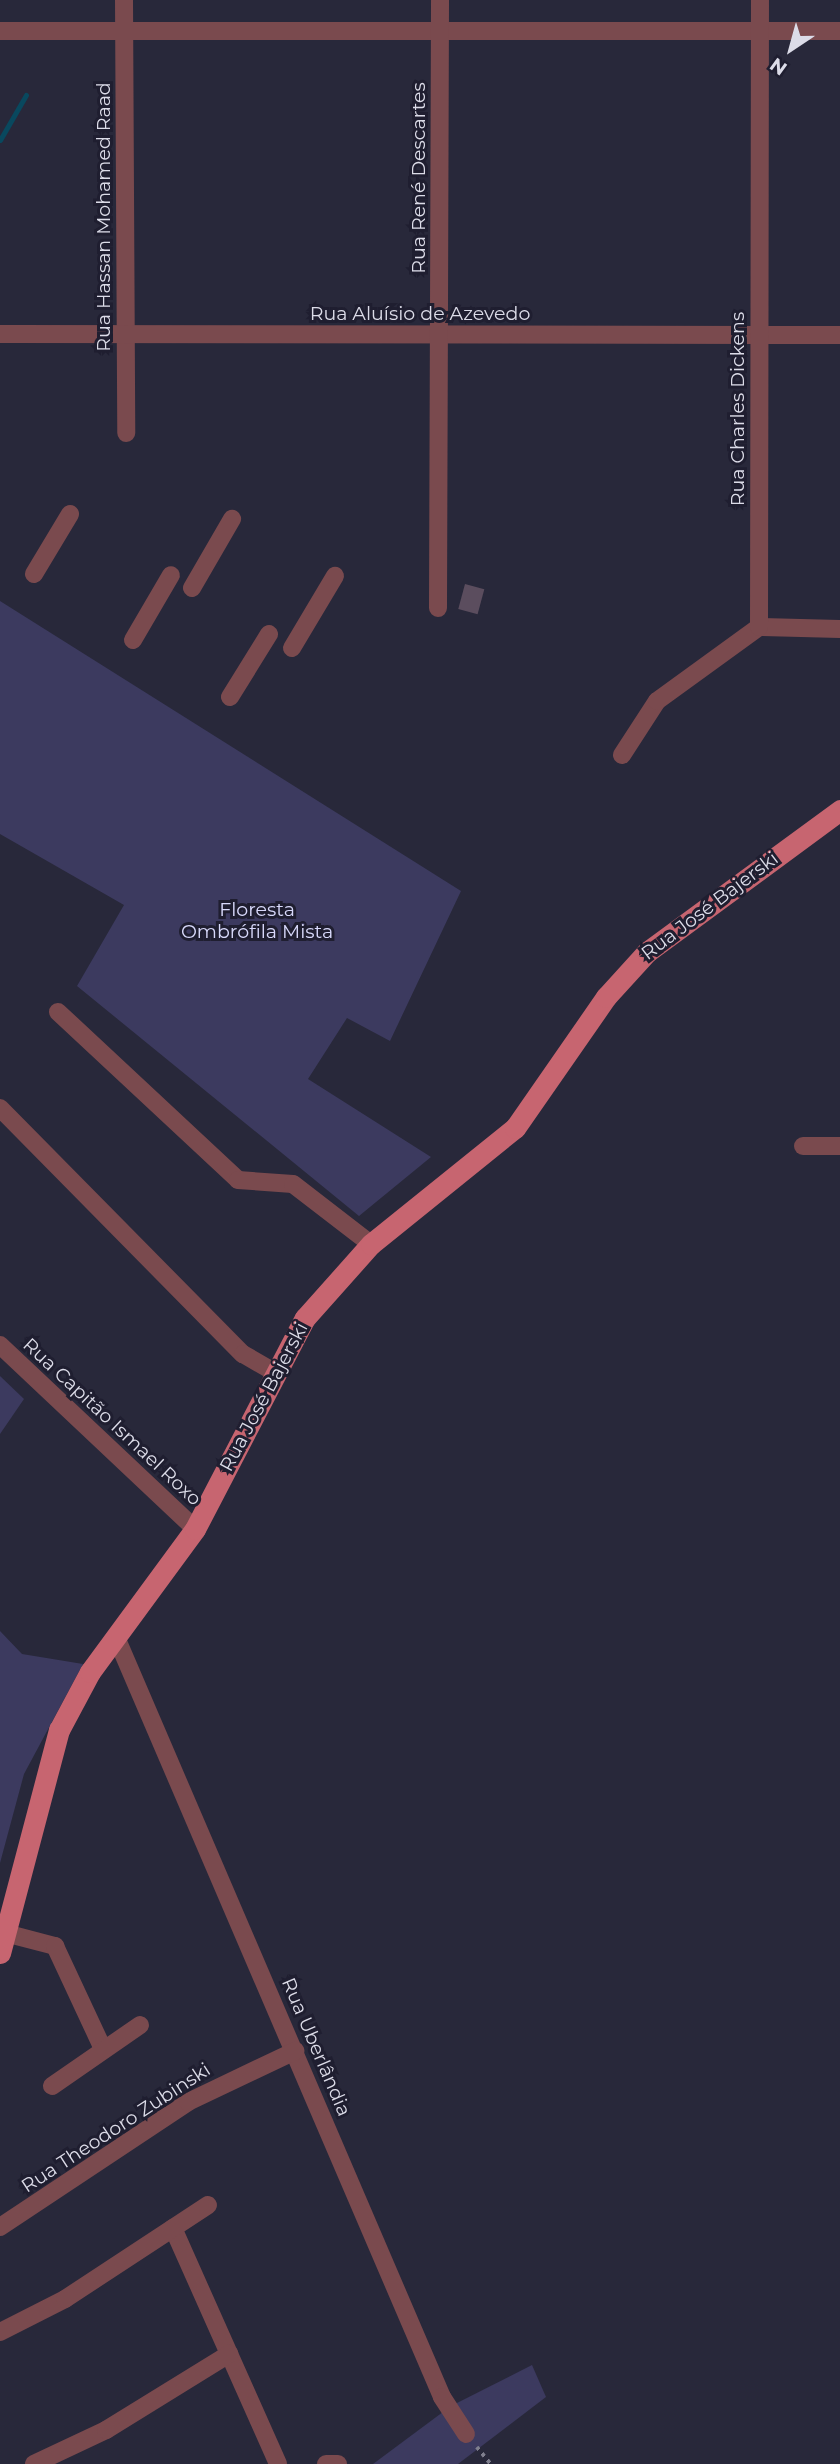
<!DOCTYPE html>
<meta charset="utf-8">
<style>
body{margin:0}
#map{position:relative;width:840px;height:2464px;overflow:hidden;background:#28283a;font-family:Montserrat,sans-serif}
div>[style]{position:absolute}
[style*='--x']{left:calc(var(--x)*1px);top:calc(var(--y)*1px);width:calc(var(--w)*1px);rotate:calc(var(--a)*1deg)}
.green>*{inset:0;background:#3c3a5f}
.stream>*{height:5px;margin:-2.5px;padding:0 2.5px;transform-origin:2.5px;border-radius:2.5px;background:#09485e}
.building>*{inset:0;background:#5b4d5e;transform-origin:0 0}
.path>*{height:3.5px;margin-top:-1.75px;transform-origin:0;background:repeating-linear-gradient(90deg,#7f7f8e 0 3.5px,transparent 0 8.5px)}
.minor>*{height:18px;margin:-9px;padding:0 9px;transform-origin:9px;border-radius:9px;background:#7a4a4e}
.major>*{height:21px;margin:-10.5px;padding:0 10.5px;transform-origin:10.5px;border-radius:10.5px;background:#c76570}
span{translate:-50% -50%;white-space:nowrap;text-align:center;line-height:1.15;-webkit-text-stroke:6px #1f1e30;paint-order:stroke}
.street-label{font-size:19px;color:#dcdce8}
.park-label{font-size:19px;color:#d8d9fb}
.north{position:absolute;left:756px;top:14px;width:70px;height:70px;-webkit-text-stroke:5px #1f1e30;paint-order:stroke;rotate:216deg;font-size:19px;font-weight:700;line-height:28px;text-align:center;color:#dcdce8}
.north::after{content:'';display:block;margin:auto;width:24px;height:32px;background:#dcdce8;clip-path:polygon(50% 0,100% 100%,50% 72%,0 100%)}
</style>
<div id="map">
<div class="green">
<i style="clip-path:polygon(0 601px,461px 891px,390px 1041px,347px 1018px,308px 1079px,431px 1157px,359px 1216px,77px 986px,124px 905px,0 834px)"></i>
<i style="clip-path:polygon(0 1376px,24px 1399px,0 1434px)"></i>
<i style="clip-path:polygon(0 1631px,22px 1654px,83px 1664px,24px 1774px,0 1863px)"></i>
<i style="clip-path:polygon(532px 2365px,546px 2397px,458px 2464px,373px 2464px,451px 2406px)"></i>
</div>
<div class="stream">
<i style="--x:0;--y:140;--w:52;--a:-60"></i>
</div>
<div class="building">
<i style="left:465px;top:584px;width:20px;height:26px;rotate:15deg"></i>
</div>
<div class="path">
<i style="--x:477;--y:2447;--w:22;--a:51"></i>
</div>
<div class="minor">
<i style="--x:124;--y:0;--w:433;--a:89.7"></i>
<i style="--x:0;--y:31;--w:840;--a:0"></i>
<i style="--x:0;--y:334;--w:840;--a:0.07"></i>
<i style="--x:34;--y:574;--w:70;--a:-59"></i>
<i style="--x:192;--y:588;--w:80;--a:-59.9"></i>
<i style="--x:438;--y:608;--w:608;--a:-89.81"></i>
<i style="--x:759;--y:627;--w:81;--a:1.4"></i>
<i style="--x:133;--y:640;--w:75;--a:-59.7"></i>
<i style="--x:292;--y:648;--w:84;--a:-59.2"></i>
<i style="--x:230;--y:697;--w:74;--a:-58.2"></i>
<i style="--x:622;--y:755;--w:64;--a:-57.1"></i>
<i style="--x:657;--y:701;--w:126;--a:-36"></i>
<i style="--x:759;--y:627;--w:627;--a:-89.91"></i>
<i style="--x:58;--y:1012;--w:246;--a:43"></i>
<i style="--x:238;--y:1180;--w:55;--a:4.2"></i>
<i style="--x:293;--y:1184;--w:98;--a:37.6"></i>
<i style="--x:0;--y:1108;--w:346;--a:45.4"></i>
<i style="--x:243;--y:1354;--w:36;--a:30"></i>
<i style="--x:803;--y:1146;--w:37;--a:0"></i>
<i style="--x:0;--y:1345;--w:268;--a:43.3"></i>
<i style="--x:116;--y:1637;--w:827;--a:66.78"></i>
<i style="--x:442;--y:2397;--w:44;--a:57"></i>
<i style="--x:5;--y:1933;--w:52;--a:14.6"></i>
<i style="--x:55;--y:1946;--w:111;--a:65"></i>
<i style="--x:52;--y:2086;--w:107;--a:-34.7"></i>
<i style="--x:0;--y:2227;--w:226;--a:-33.6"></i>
<i style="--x:188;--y:2102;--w:119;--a:-25.5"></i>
<i style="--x:173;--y:2228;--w:258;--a:66"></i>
<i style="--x:0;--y:2332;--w:73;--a:-26.9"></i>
<i style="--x:65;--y:2299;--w:171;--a:-33.3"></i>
<i style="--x:34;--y:2464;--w:80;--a:-25.3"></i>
<i style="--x:106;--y:2430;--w:145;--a:-31.7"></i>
<i style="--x:326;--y:2464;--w:12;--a:0"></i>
</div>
<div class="major">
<i style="--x:0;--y:1953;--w:231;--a:-75.2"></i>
<i style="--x:59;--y:1730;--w:66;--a:-61.9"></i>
<i style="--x:90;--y:1672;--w:177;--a:-53.7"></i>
<i style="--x:195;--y:1529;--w:238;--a:-62.5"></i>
<i style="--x:305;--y:1318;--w:99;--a:-48.3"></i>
<i style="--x:371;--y:1244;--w:185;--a:-38.9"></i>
<i style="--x:515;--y:1128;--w:160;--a:-55.2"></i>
<i style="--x:606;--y:997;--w:61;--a:-47.7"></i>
<i style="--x:647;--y:952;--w:240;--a:-36.3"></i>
</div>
<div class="street-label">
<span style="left:419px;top:178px;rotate:-90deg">Rua René Descartes</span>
<span style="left:104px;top:217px;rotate:-90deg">Rua Hassan Mohamed Raad</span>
<span style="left:420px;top:314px">Rua Aluísio de Azevedo</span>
<span style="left:738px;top:409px;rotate:-90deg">Rua Charles Dickens</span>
<span style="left:710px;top:906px;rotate:-37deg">Rua José Bajerski</span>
<span style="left:264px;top:1397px;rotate:-62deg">Rua José Bajerski</span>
<span style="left:112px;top:1422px;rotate:43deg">Rua Capitão Ismael Roxo</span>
<span style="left:316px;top:2047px;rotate:67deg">Rua Uberlândia</span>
<span style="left:116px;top:2128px;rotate:-33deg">Rua Theodoro Zubinski</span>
</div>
<div class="park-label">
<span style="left:257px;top:921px">Floresta<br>Ombrófila Mista</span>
</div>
<div class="north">N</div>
</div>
